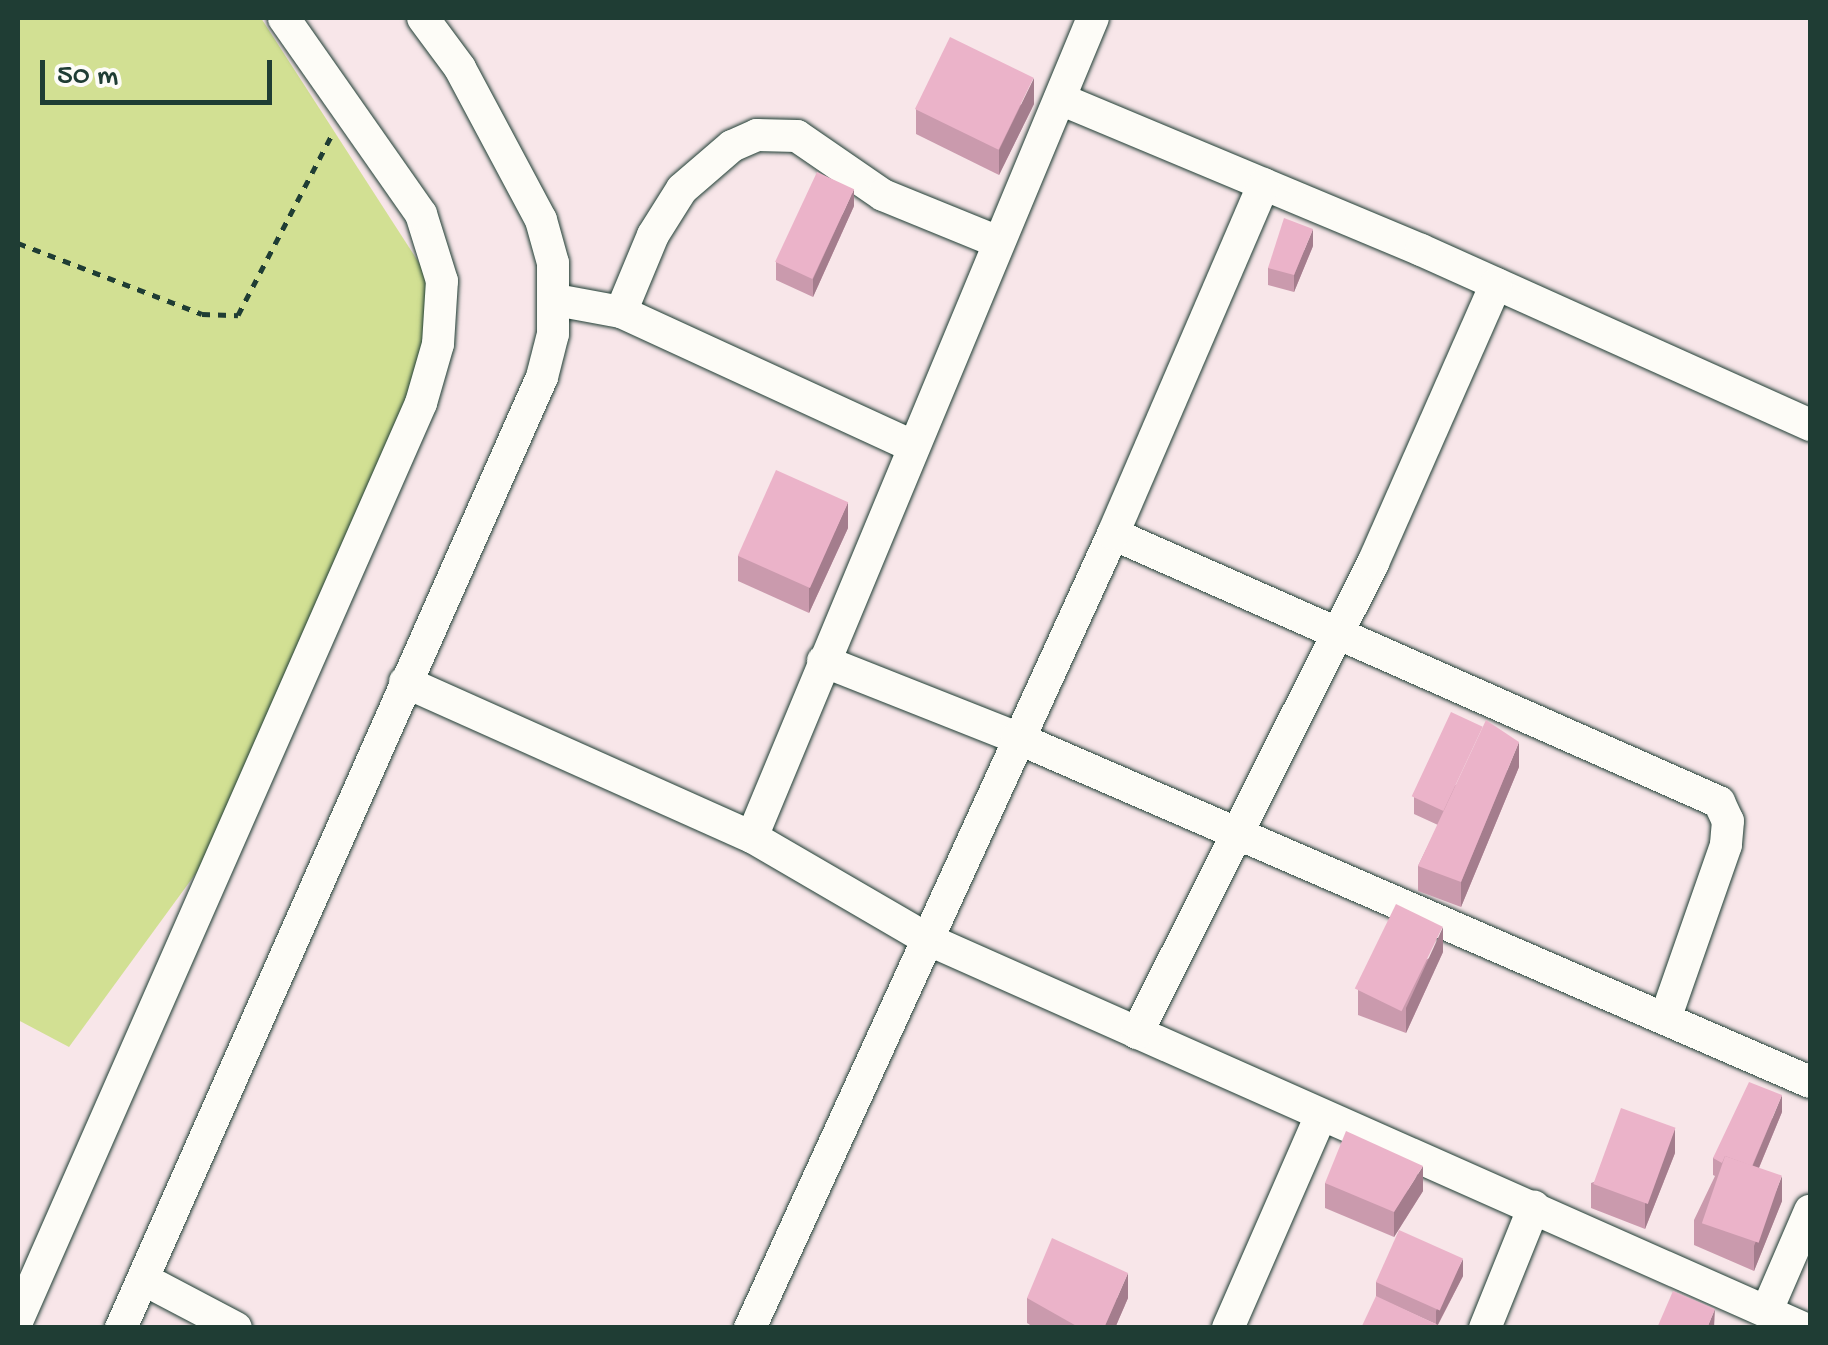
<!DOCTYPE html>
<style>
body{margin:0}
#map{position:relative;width:1828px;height:1345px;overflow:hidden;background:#f8e6e9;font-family:"Gochi Hand",sans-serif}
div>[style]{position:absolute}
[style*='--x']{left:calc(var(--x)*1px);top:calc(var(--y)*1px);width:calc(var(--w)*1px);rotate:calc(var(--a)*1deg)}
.green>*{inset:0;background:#d2e093}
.path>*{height:5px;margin-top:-2.5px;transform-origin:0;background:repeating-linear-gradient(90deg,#1f3d34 0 8px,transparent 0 16px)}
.roads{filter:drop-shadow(0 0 2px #1f3d34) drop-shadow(0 0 2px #1f3d34)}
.street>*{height:32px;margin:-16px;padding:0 16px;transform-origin:16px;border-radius:16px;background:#fdfcf7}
.wall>*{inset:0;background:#ca9aad}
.shaded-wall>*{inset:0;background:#a47d8d}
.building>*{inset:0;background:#ebb3c9;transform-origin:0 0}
span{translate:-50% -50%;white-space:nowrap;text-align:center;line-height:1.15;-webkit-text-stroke:8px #fdfcf7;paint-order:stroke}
.frame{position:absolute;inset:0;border:20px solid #1f3d34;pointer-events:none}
.scale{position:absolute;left:40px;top:60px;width:232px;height:45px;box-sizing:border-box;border:5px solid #1f3d34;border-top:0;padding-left:12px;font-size:30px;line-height:35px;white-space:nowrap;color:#1f3d34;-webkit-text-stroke:8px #fdfcf7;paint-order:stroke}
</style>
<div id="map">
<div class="green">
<i style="clip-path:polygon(18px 18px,261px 18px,445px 303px,256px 791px,69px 1047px,18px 1020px)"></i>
</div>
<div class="path">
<i style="--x:18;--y:243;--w:197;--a:21.1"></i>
<i style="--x:202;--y:314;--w:36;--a:2"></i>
<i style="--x:238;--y:315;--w:202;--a:-62.5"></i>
</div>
<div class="roads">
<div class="street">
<i style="--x:1060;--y:99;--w:391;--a:22.7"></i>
<i style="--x:1421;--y:250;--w:427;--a:24.2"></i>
<i style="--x:556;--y:300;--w:66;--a:10.5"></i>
<i style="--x:621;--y:312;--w:318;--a:24.7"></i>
<i style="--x:621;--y:312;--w:83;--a:-67.4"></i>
<i style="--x:653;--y:235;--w:54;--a:-57.8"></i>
<i style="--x:682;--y:189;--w:66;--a:-40.7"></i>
<i style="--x:732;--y:146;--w:27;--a:-24"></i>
<i style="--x:757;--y:135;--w:40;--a:1.4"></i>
<i style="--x:797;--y:136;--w:104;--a:34.5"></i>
<i style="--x:883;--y:195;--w:122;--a:22.2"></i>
<i style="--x:1113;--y:534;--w:663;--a:23.86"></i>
<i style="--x:1719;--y:802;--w:21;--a:65"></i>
<i style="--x:1728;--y:821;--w:24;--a:95"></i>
<i style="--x:1726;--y:845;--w:181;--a:109.3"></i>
<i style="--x:823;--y:661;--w:209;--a:21.6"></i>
<i style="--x:1017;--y:738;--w:864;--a:23.45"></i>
<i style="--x:405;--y:682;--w:380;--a:24.1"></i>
<i style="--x:752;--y:837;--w:887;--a:-67.4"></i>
<i style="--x:752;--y:837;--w:205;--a:30.2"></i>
<i style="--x:929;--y:940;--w:956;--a:23.94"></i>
<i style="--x:1137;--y:1033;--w:526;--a:-63.34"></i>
<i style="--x:1373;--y:563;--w:305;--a:-66.2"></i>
<i style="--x:143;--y:1279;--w:105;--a:27.8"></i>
<i style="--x:1768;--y:1308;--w:106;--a:-66.6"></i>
<i style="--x:18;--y:1319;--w:1001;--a:-66.25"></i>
<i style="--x:421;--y:403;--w:61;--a:-73.9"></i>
<i style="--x:438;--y:344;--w:63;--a:-86.4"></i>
<i style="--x:442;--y:281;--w:70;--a:-107.4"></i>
<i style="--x:421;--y:214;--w:239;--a:-125"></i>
<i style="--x:121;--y:1328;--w:1040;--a:-66.12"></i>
<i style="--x:542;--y:377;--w:44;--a:-75.7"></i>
<i style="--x:553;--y:334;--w:71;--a:-90"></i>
<i style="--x:553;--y:263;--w:45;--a:-105.6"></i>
<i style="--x:541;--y:220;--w:172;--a:-118.1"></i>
<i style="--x:460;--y:68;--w:62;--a:-126.5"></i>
<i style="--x:750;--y:1328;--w:873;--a:-65.43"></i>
<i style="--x:1113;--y:534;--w:381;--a:-66.7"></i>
<i style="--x:1228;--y:1328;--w:232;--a:-66.4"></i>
<i style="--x:1485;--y:1328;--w:131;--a:-68"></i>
</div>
</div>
<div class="wall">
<i style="clip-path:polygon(1034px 104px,999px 175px,916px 134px,916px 109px)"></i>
<i style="clip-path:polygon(854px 206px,813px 297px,776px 280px,776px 262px)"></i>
<i style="clip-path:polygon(1313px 246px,1294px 292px,1268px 285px,1268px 268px)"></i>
<i style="clip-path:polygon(848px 528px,809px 613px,738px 581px,738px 556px)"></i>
<i style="clip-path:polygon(1519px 767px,1461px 907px,1418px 891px,1418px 866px,1438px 825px,1414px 814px,1414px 797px)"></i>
<i style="clip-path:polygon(1443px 952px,1406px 1033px,1358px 1015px,1358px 990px)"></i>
<i style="clip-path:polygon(1782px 1112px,1759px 1168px,1782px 1201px,1754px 1271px,1694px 1245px,1694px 1220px,1715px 1176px,1713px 1175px,1713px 1158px)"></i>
<i style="clip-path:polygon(1675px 1153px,1645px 1229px,1591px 1208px,1591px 1183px)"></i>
<i style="clip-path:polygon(1325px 1183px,1423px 1191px,1394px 1237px,1325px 1208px)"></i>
<i style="clip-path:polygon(1463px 1276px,1438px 1325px,1376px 1297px,1376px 1282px)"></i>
<i style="clip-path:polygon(1027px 1298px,1128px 1298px,1115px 1328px,1035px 1328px,1027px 1323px)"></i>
</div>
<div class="shaded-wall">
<i style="clip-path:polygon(1034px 78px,1034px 104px,999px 175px,999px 150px)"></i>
<i style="clip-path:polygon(854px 189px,854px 206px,813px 297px,813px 279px)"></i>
<i style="clip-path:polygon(1313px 229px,1313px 246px,1294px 292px,1294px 275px)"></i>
<i style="clip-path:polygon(848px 502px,848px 528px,809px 613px,809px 588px)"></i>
<i style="clip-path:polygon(1519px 742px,1519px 767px,1461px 907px,1461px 882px)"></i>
<i style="clip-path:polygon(1443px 927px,1443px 952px,1406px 1033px,1406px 1008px)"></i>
<i style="clip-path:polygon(1782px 1095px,1782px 1112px,1748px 1194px,1748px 1177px)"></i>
<i style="clip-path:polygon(1675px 1128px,1675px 1153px,1645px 1229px,1645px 1204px)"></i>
<i style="clip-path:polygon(1423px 1166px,1423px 1191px,1394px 1237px,1394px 1212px)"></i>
<i style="clip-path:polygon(1782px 1176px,1782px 1201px,1754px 1271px,1754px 1246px)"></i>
<i style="clip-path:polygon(1463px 1259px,1463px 1276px,1436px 1328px,1436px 1311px)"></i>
<i style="clip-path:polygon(1128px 1273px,1128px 1298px,1115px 1328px,1104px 1328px)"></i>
<i style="clip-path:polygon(1715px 1309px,1714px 1328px,1707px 1328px)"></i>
</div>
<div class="building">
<i style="left:950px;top:37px;width:93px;height:80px;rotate:26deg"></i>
<i style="left:817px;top:172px;width:41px;height:99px;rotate:25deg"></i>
<i style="clip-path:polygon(1284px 218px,1313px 229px,1294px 275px,1268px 268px)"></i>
<i style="left:776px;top:470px;width:79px;height:94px;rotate:24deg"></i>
<i style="left:1451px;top:712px;width:35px;height:93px;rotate:25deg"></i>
<i style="clip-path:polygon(1486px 720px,1519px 742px,1461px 882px,1418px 866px)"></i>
<i style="left:1396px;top:904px;width:52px;height:94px;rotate:26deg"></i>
<i style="clip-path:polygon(1749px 1082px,1782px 1095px,1752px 1166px,1725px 1156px,1722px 1163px,1713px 1158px)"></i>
<i style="left:1621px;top:1108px;width:58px;height:81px;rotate:20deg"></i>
<i style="clip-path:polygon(1346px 1131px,1423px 1166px,1394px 1212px,1325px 1183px)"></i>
<i style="left:1725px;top:1156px;width:60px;height:71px;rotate:19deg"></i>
<i style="left:1399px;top:1230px;width:70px;height:57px;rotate:24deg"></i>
<i style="clip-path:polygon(1052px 1238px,1128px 1273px,1104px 1328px,1080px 1328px,1027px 1298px)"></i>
<i style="clip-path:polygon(1673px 1291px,1715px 1309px,1707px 1328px,1657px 1328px)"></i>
<i style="clip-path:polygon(1376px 1296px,1440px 1326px,1440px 1328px,1361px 1328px)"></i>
</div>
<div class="frame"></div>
<div class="scale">50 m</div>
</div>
